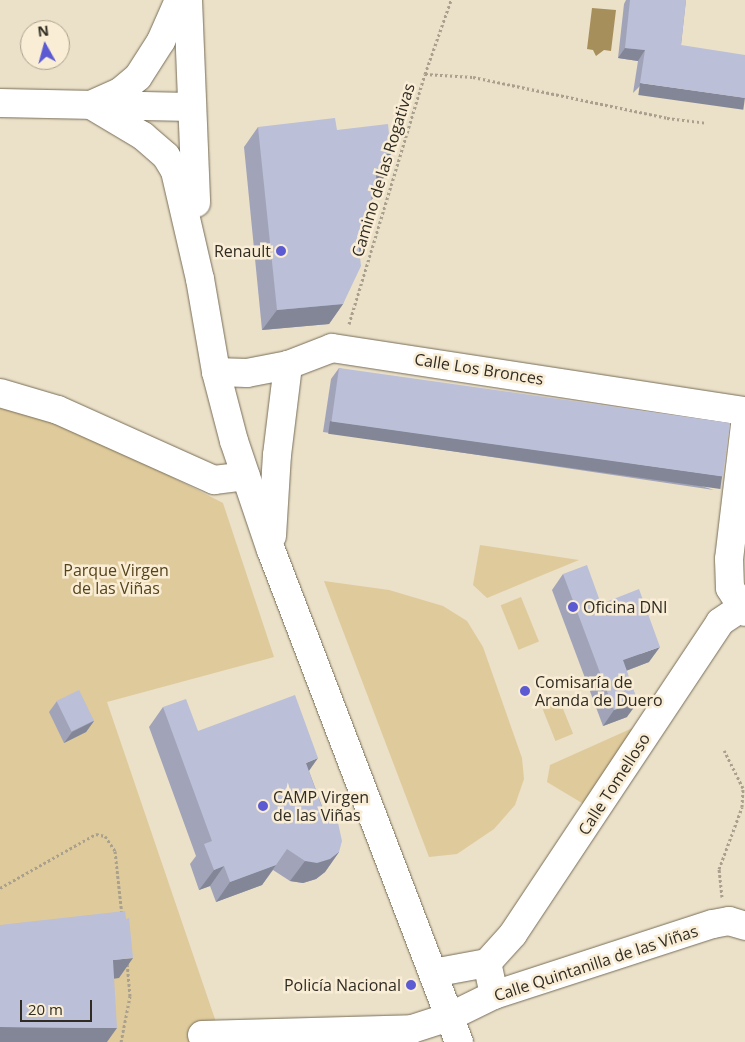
<!DOCTYPE html>
<meta charset="utf-8">
<style>
body{margin:0}
#map{position:relative;width:745px;height:1042px;overflow:hidden;background:#ebe0c8;font-family:"Open Sans",sans-serif}
div>[style]{position:absolute}
[style*='--x']{left:calc(var(--x)*1px);top:calc(var(--y)*1px);width:calc(var(--w)*1px);rotate:calc(var(--a)*1deg)}
.green>*{inset:0;background:#dfca9b;transform-origin:0 0}
.water>*{inset:0;background:#a78f5c}
.path>*{height:3px;margin-top:-1.5px;transform-origin:0;background:repeating-linear-gradient(90deg,#a9a08d 0 2.5px,transparent 0 5px)}
.roads{filter:drop-shadow(0 0 1px #786e59) drop-shadow(0 0 1px #786e59)}
.minor>*{height:28px;margin:-14px;padding:0 14px;transform-origin:14px;border-radius:14px;background:#fff}
.wall>*{inset:0;background:#a1a4b9}
.shaded-wall>*{inset:0;background:#838696;transform-origin:0 0}
.building>*{inset:0;background:#bbbfd7;transform-origin:0 0}
.dots>*{width:14px;height:14px;translate:-50% -50%;box-sizing:border-box;border:2px solid #f9edd5;border-radius:50%}
span{translate:-50% -50%;white-space:nowrap;text-align:center;line-height:1.15;-webkit-text-stroke:5px #f9edd5;paint-order:stroke}
.street-label{font-size:16px;color:#302c23}
.poi-label{font-size:16px;color:#302c23}
.right{translate:-100% -50%;text-align:right}
.left{translate:0 -50%;text-align:left}
.park-label{font-size:16px;color:#55431a}
.north{position:absolute;left:20px;top:20px;width:50px;height:50px;box-sizing:border-box;background:#f9edd5;border:1px solid #a9a08e;border-radius:50%;rotate:353deg;font-size:14px;font-weight:700;line-height:20px;text-align:center;color:#302c23}
.north::after{content:'';display:block;margin:auto;width:18px;height:22px;background:#5c5ad2;clip-path:polygon(50% 0,100% 100%,50% 72%,0 100%)}
.scale{position:absolute;left:20px;top:1000px;width:72px;height:22px;box-sizing:border-box;border:2px solid #302c23;border-top:0;padding-left:6px;font-size:15px;line-height:18px;white-space:nowrap;color:#302c23;-webkit-text-stroke:4px #f9edd5;paint-order:stroke}
</style>
<div id="map">
<div class="green">
<i style="clip-path:polygon(0 400px,48px 414px,223px 503px,274px 657px,107px 702px,217px 1025px,219px 1042px,0 1042px)"></i>
<i style="clip-path:polygon(480px 545px,579px 560px,487px 598px,473px 585px)"></i>
<i style="clip-path:polygon(324px 581px,389px 590px,443px 606px,467px 621px,483px 647px,522px 758px,524px 779px,515px 805px,494px 829px,457px 854px,429px 857px)"></i>
<i style="left:521px;top:597px;width:48px;height:22px;rotate:68deg"></i>
<i style="left:557px;top:694px;width:43px;height:19px;rotate:68deg"></i>
<i style="clip-path:polygon(646px 722px,592px 809px,547px 782px,550px 765px)"></i>
</div>
<div class="water">
<i style="clip-path:polygon(592px 8px,616px 10px,611px 51px,604px 50px,596px 56px,593px 50px,587px 49px)"></i>
</div>
<div class="path">
<i style="--x:425;--y:74;--w:48;--a:3.6"></i>
<i style="--x:473;--y:77;--w:198;--a:11.9"></i>
<i style="--x:667;--y:118;--w:38;--a:7"></i>
<i style="--x:349;--y:324;--w:261;--a:-73.1"></i>
<i style="--x:425;--y:74;--w:78;--a:-70.6"></i>
<i style="--x:0;--y:888;--w:110;--a:-29.4"></i>
<i style="--x:96;--y:834;--w:9;--a:13"></i>
<i style="--x:105;--y:836;--w:18;--a:56"></i>
<i style="--x:115;--y:851;--w:64;--a:83.8"></i>
<i style="--x:722;--y:897;--w:28;--a:-96"></i>
<i style="--x:719;--y:869;--w:66;--a:-69.6"></i>
<i style="--x:742;--y:807;--w:19;--a:-87"></i>
<i style="--x:743;--y:788;--w:42;--a:-116.6"></i>
<i style="--x:121;--y:1042;--w:47;--a:-78.9"></i>
<i style="--x:130;--y:996;--w:33;--a:-95"></i>
</div>
<div class="roads">
<div class="minor">
<i style="--x:188;--y:0;--w:203;--a:87.7"></i>
<i style="--x:0;--y:103;--w:191;--a:1.2"></i>
<i style="--x:95;--y:103;--w:27;--a:-24"></i>
<i style="--x:120;--y:92;--w:23;--a:-40"></i>
<i style="--x:138;--y:77;--w:43;--a:-57.4"></i>
<i style="--x:161;--y:41;--w:45;--a:-66.3"></i>
<i style="--x:91;--y:105;--w:61;--a:30.8"></i>
<i style="--x:143;--y:136;--w:30;--a:41"></i>
<i style="--x:166;--y:156;--w:17;--a:59"></i>
<i style="--x:175;--y:171;--w:111;--a:77"></i>
<i style="--x:200;--y:279;--w:94;--a:80.2"></i>
<i style="--x:216;--y:372;--w:71;--a:75.4"></i>
<i style="--x:234;--y:441;--w:115;--a:71.3"></i>
<i style="--x:271;--y:550;--w:527;--a:69.09"></i>
<i style="--x:216;--y:372;--w:31;--a:2"></i>
<i style="--x:247;--y:373;--w:42;--a:-11"></i>
<i style="--x:288;--y:365;--w:47;--a:-21.1"></i>
<i style="--x:332;--y:348;--w:418;--a:8.7"></i>
<i style="--x:0;--y:393;--w:60;--a:16.3"></i>
<i style="--x:58;--y:410;--w:171;--a:24.2"></i>
<i style="--x:214;--y:480;--w:32;--a:-7"></i>
<i style="--x:745;--y:425;--w:135;--a:96.8"></i>
<i style="--x:729;--y:559;--w:29;--a:88"></i>
<i style="--x:730;--y:588;--w:28;--a:58"></i>
<i style="--x:272;--y:536;--w:81;--a:-86.5"></i>
<i style="--x:277;--y:455;--w:91;--a:-83"></i>
<i style="--x:433;--y:973;--w:55;--a:-10.5"></i>
<i style="--x:494;--y:995;--w:33;--a:-102"></i>
<i style="--x:487;--y:963;--w:39;--a:-48"></i>
<i style="--x:513;--y:934;--w:374;--a:-56.4"></i>
<i style="--x:720;--y:622;--w:25;--a:-34"></i>
<i style="--x:202;--y:1035;--w:210;--a:-1.6"></i>
<i style="--x:412;--y:1029;--w:39;--a:-18"></i>
<i style="--x:449;--y:1017;--w:50;--a:-26.1"></i>
<i style="--x:494;--y:995;--w:230;--a:-18"></i>
<i style="--x:713;--y:924;--w:16;--a:-11"></i>
<i style="--x:729;--y:921;--w:17;--a:17"></i>
</div>
</div>
<div class="wall">
<i style="clip-path:polygon(626px 0,686px 0,681px 45px,633px 93px,638px 61px,618px 58px,624px 4px)"></i>
<i style="clip-path:polygon(258px 127px,337px 130px,386px 160px,387px 173px,377px 187px,377px 192px,372px 199px,373px 210px,368px 218px,364px 237px,366px 247px,360px 255px,343px 304px,329px 324px,262px 330px,244px 147px)"></i>
<i style="clip-path:polygon(339px 368px,714px 490px,323px 432px,331px 379px)"></i>
<i style="clip-path:polygon(563px 574px,649px 662px,626px 671px,627px 717px,603px 726px,552px 590px)"></i>
<i style="clip-path:polygon(57px 701px,94px 721px,86px 732px,64px 743px,49px 712px)"></i>
<i style="clip-path:polygon(163px 707px,198px 731px,309px 771px,339px 852px,325px 872px,316px 879px,303px 883px,290px 881px,273px 870px,262px 885px,216px 902px,210px 886px,199px 890px,190px 864px,196px 856px,149px 727px)"></i>
</div>
<div class="shaded-wall">
<i style="clip-path:polygon(625px 48px,645px 50px,638px 61px,618px 58px)"></i>
<i style="left:640px;top:83px;width:106px;height:12px;rotate:8deg"></i>
<i style="clip-path:polygon(385px 154px,391px 154px,377px 174px)"></i>
<i style="clip-path:polygon(387px 173px,374px 192px,377px 192px,363px 212px,376px 174px)"></i>
<i style="clip-path:polygon(373px 210px,359px 230px,367px 211px)"></i>
<i style="clip-path:polygon(363px 230px,369px 230px,355px 250px)"></i>
<i style="clip-path:polygon(366px 247px,351px 267px,359px 248px)"></i>
<i style="clip-path:polygon(343px 304px,329px 324px,262px 330px,277px 310px)"></i>
<i style="left:330px;top:421px;width:396px;height:13px;rotate:8deg"></i>
<i style="clip-path:polygon(660px 647px,649px 662px,612px 676px,623px 660px)"></i>
<i style="clip-path:polygon(638px 702px,627px 717px,603px 726px,614px 710px)"></i>
<i style="clip-path:polygon(94px 721px,86px 732px,64px 743px,72px 732px)"></i>
<i style="clip-path:polygon(318px 758px,304px 778px,306px 763px)"></i>
<i style="clip-path:polygon(339px 852px,325px 872px,316px 879px,303px 883px,290px 881px,305px 861px)"></i>
<i style="clip-path:polygon(276px 865px,262px 885px,216px 902px,230px 882px)"></i>
<i style="clip-path:polygon(224px 866px,210px 886px,199px 890px,214px 870px)"></i>
<i style="clip-path:polygon(133px 958px,119px 978px,99px 981px,113px 960px)"></i>
<i style="clip-path:polygon(0 1027px,117px 1028px,107px 1042px,0 1042px)"></i>
</div>
<div class="building">
<i style="clip-path:polygon(630px 0,686px 0,681px 45px,745px 55px,745px 98px,640px 83px,645px 50px,625px 48px)"></i>
<i style="clip-path:polygon(335px 118px,337px 130px,388px 124px,391px 154px,385px 154px,387px 173px,376px 174px,377px 192px,371px 192px,373px 210px,367px 211px,369px 230px,363px 230px,366px 247px,359px 248px,361px 266px,343px 304px,277px 310px,258px 127px)"></i>
<i style="left:339px;top:368px;width:395px;height:54px;rotate:8deg"></i>
<i style="clip-path:polygon(587px 565px,601px 604px,639px 589px,660px 647px,623px 660px,638px 702px,614px 710px,563px 574px)"></i>
<i style="left:79px;top:690px;width:34px;height:25px;rotate:64deg"></i>
<i style="clip-path:polygon(295px 695px,318px 758px,306px 763px,324px 813px,335px 809px,342px 841px,339px 852px,330px 859px,317px 863px,305px 861px,287px 849px,276px 865px,230px 882px,224px 866px,214px 870px,204px 844px,212px 841px,163px 707px,186px 699px,198px 731px)"></i>
<i style="clip-path:polygon(125px 911px,126px 919px,129px 918px,133px 958px,113px 960px,117px 1028px,0 1027px,0 925px)"></i>
</div>
<div class="dots">
<i style="left:281px;top:251px;background:#5c5ad2"></i>
<i style="left:573px;top:607px;background:#5c5ad2"></i>
<i style="left:525px;top:691px;background:#5c5ad2"></i>
<i style="left:263px;top:806px;background:#5c5ad2"></i>
<i style="left:411px;top:985px;background:#5c5ad2"></i>
</div>
<div class="street-label">
<span style="left:383px;top:170px;rotate:-73deg">Camino de las Rogativas</span>
<span style="left:479px;top:369px;rotate:9deg">Calle Los Bronces</span>
<span style="left:614px;top:784px;rotate:-57deg">Calle Tomelloso</span>
<span style="left:596px;top:963px;rotate:-18deg">Calle Quintanilla de las Viñas</span>
</div>
<div class="poi-label">
<span class="right" style="left:271px;top:251px">Renault</span>
<span class="left" style="left:583px;top:607px">Oficina DNI</span>
<span class="left" style="left:535px;top:691px">Comisaría de<br>Aranda de Duero</span>
<span class="left" style="left:273px;top:806px">CAMP Virgen<br>de las Viñas</span>
<span class="right" style="left:401px;top:985px">Policía Nacional</span>
</div>
<div class="park-label">
<span style="left:116px;top:579px">Parque Virgen<br>de las Viñas</span>
</div>
<div class="north">N</div>
<div class="scale">20 m</div>
</div>
